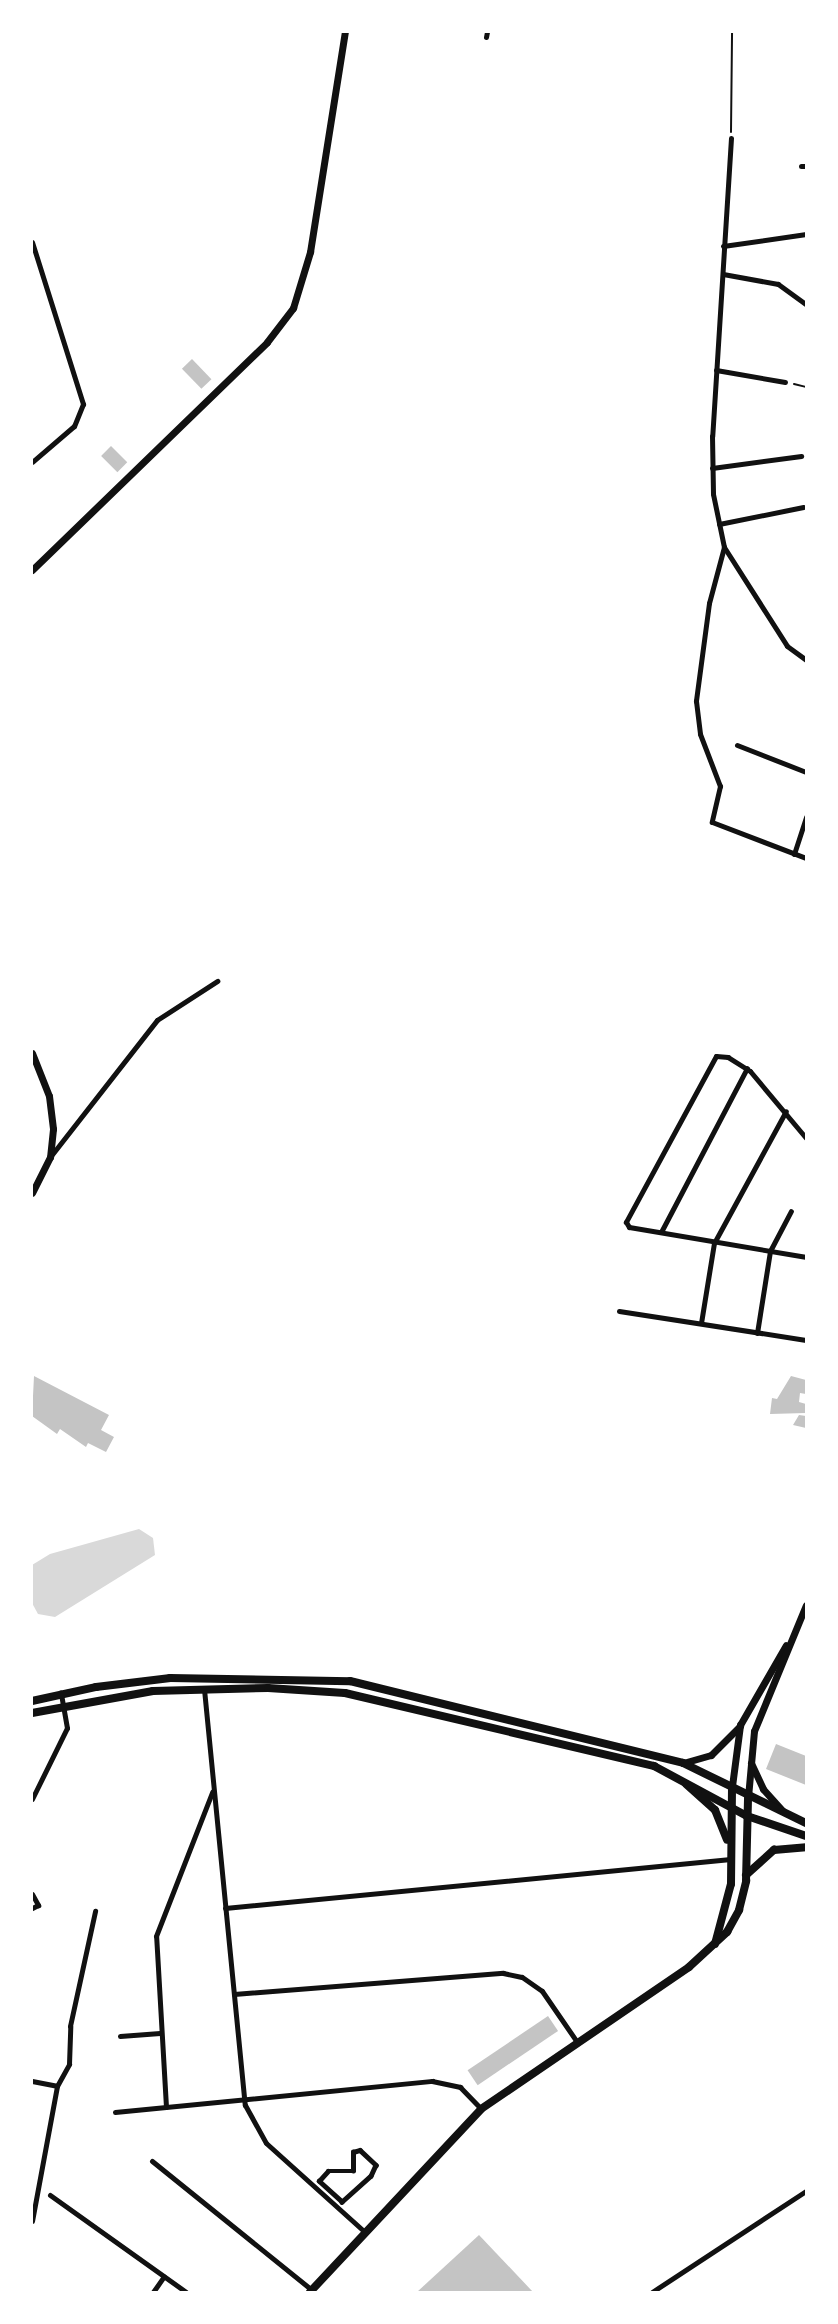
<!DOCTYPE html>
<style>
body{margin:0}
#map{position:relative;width:838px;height:2324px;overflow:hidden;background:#fff;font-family:"Fira Sans Condensed",sans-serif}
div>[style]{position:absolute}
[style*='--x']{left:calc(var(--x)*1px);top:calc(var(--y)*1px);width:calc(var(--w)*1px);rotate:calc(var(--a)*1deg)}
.water>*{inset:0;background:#d9d9d9}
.building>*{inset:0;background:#c4c4c4;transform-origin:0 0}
.path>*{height:2px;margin:-1px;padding:0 1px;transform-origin:1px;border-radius:1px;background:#111}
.pedestrian>*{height:4.5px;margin:-2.25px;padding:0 2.25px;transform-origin:2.25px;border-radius:2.25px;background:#111}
.minor>*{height:5px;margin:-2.5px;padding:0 2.5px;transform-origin:2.5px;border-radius:2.5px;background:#111}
.tertiary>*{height:7px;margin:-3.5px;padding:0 3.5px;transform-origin:3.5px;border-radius:3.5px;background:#111}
.secondary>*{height:8px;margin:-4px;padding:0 4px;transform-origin:4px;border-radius:4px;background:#111}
span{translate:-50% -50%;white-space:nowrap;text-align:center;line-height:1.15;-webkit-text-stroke:7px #fff;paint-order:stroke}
.frame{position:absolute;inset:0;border:33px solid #fff;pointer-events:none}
</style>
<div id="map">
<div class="water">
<i style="clip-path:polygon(139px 1529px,153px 1538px,155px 1555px,55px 1617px,38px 1614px,32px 1603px,32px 1565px,50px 1554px)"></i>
</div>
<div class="building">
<i style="left:192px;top:359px;width:28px;height:14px;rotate:46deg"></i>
<i style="left:111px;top:446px;width:23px;height:14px;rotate:45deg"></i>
<i style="clip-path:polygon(34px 1376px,109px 1415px,101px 1430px,114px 1437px,106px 1452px,88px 1443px,86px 1447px,60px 1429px,57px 1434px,32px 1416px)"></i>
<i style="clip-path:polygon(791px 1376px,806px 1380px,806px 1394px,800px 1393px,799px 1402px,806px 1404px,806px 1413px,770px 1414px,772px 1398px,777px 1399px)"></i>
<i style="clip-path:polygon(799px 1415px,806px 1416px,806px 1428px,793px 1425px)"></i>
<i style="clip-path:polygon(776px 1744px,806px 1756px,806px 1785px,766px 1769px)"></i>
<i style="left:548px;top:2016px;width:18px;height:97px;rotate:56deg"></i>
<i style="clip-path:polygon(479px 2235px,533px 2292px,417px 2292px)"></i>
</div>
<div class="path">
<i style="--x:731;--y:132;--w:100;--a:-89.4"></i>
<i style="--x:794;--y:384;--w:12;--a:14"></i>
</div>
<div class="pedestrian">
<i style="--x:360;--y:2150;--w:22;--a:43"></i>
<i style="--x:376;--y:2165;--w:12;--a:114"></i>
<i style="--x:371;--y:2176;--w:39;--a:138"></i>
<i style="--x:342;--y:2202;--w:31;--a:-138"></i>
<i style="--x:319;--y:2181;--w:13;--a:-48"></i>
<i style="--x:328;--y:2171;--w:25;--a:0"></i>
<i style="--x:353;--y:2171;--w:19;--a:-90"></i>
<i style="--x:353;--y:2152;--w:7;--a:-16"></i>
</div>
<div class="minor">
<i style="--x:486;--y:37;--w:5;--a:-79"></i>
<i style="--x:731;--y:138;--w:299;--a:93.6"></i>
<i style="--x:712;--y:436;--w:58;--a:89"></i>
<i style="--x:713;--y:494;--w:54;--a:78.3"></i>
<i style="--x:724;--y:547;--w:117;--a:57.5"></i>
<i style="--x:787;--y:646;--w:24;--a:36"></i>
<i style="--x:801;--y:166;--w:5;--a:0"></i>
<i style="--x:32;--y:242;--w:170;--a:72.5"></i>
<i style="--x:83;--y:404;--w:24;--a:112"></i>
<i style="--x:74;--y:426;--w:55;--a:139.4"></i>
<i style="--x:723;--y:246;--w:84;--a:-8.2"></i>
<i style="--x:723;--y:274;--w:56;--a:10.3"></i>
<i style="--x:778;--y:284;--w:34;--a:36"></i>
<i style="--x:716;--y:370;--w:70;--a:9.9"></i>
<i style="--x:712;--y:468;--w:90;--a:-7.7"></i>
<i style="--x:719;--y:524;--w:86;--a:-11.4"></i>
<i style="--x:724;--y:547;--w:58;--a:105"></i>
<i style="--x:709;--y:603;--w:99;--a:97.6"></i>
<i style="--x:696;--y:701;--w:33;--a:83"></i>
<i style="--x:700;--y:734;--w:56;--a:69"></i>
<i style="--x:720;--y:786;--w:37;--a:103"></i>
<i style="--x:712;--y:822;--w:101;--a:21"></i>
<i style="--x:737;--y:745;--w:74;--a:21.4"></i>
<i style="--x:794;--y:854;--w:39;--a:-72"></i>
<i style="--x:806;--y:1138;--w:87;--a:-129.9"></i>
<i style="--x:750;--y:1071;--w:26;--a:-148"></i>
<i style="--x:728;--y:1057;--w:12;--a:-175"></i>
<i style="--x:716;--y:1056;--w:189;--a:118.5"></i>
<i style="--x:626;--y:1222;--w:6;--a:59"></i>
<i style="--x:629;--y:1227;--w:180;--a:9.6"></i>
<i style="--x:50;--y:1157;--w:174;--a:-52"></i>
<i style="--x:157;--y:1020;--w:72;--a:-33"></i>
<i style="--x:661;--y:1232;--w:185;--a:-62.3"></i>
<i style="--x:619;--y:1311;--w:189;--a:8.8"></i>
<i style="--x:701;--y:1323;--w:81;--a:-80.8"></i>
<i style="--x:714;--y:1243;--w:150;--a:-61.4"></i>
<i style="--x:757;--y:1333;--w:83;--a:-81"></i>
<i style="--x:770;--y:1251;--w:45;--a:-62.3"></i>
<i style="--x:204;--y:1689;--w:418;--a:84.4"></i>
<i style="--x:245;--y:2105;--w:43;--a:61.1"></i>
<i style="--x:266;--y:2143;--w:133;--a:42"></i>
<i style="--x:32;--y:1799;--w:79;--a:-63.8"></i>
<i style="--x:67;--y:1728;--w:36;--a:-100"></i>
<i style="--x:32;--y:1894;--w:13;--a:61"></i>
<i style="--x:38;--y:1905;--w:7;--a:153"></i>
<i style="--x:225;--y:1908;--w:508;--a:-5.53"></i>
<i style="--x:234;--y:1994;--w:270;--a:-4.5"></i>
<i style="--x:503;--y:1973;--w:19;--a:12"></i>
<i style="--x:522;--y:1977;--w:24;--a:35"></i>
<i style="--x:542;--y:1991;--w:62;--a:55.5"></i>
<i style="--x:120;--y:2036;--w:40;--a:-4.3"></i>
<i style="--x:32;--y:2081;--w:25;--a:11"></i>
<i style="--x:166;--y:2107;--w:171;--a:-93.3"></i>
<i style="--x:156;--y:1936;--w:155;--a:-68.7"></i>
<i style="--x:115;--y:2112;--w:319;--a:-5.6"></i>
<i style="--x:432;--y:2081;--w:29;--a:12"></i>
<i style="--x:460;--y:2087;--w:30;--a:46"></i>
<i style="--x:152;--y:2161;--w:207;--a:38.9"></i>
<i style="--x:50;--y:2195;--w:167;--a:35.5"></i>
<i style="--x:32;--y:2221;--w:137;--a:-79.5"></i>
<i style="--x:57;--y:2086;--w:25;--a:-61"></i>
<i style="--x:69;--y:2064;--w:38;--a:-88"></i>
<i style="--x:70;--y:2026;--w:118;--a:-77.7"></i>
<i style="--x:153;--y:2292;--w:19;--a:-55"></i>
<i style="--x:652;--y:2292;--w:184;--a:-33.3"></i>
</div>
<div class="tertiary">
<i style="--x:32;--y:570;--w:327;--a:-44.1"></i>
<i style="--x:267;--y:342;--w:43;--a:-52.6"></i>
<i style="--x:293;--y:308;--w:59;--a:-73.1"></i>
<i style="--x:310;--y:252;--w:223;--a:-81"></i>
<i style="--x:32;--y:1053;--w:46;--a:68.4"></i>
<i style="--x:49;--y:1096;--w:33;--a:83"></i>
<i style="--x:53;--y:1129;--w:28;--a:96"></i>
<i style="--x:50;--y:1157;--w:40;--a:116.6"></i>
<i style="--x:683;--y:1763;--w:29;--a:-16"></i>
<i style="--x:711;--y:1755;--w:41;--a:-45"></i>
<i style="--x:751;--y:1763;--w:29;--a:65"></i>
<i style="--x:763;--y:1789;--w:30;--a:48"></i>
<i style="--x:732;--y:1786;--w:62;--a:-82.5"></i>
<i style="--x:740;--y:1725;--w:92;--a:-60.1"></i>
<i style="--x:748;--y:1797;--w:66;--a:-84.8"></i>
<i style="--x:754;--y:1731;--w:136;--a:-67.6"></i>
</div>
<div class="secondary">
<i style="--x:32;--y:1701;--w:66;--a:-12.3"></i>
<i style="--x:96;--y:1687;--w:75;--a:-6.9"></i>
<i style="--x:170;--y:1678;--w:180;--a:1"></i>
<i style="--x:350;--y:1681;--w:343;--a:13.8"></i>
<i style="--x:683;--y:1763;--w:137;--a:26"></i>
<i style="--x:32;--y:1713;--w:123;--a:-10.3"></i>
<i style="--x:153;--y:1691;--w:115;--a:-1.5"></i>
<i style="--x:268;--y:1688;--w:77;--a:3.7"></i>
<i style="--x:345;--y:1693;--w:318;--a:13.3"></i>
<i style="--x:654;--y:1766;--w:106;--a:28.3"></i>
<i style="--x:747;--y:1816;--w:62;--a:18.7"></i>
<i style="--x:686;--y:1784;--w:39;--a:42"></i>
<i style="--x:715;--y:1810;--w:32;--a:68"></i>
<i style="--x:746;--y:1875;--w:38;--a:-42"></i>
<i style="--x:774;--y:1850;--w:32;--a:-5"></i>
<i style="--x:715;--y:1944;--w:62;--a:-75.1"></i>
<i style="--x:731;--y:1884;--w:98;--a:-89.4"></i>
<i style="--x:310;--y:2292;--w:250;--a:-46.9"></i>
<i style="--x:481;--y:2109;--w:252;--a:-34.3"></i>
<i style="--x:689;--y:1967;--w:52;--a:-42.6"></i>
<i style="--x:727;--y:1932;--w:25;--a:-61"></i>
<i style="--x:739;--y:1910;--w:30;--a:-76"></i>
<i style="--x:746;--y:1881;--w:84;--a:-88.6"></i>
</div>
<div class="frame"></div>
</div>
